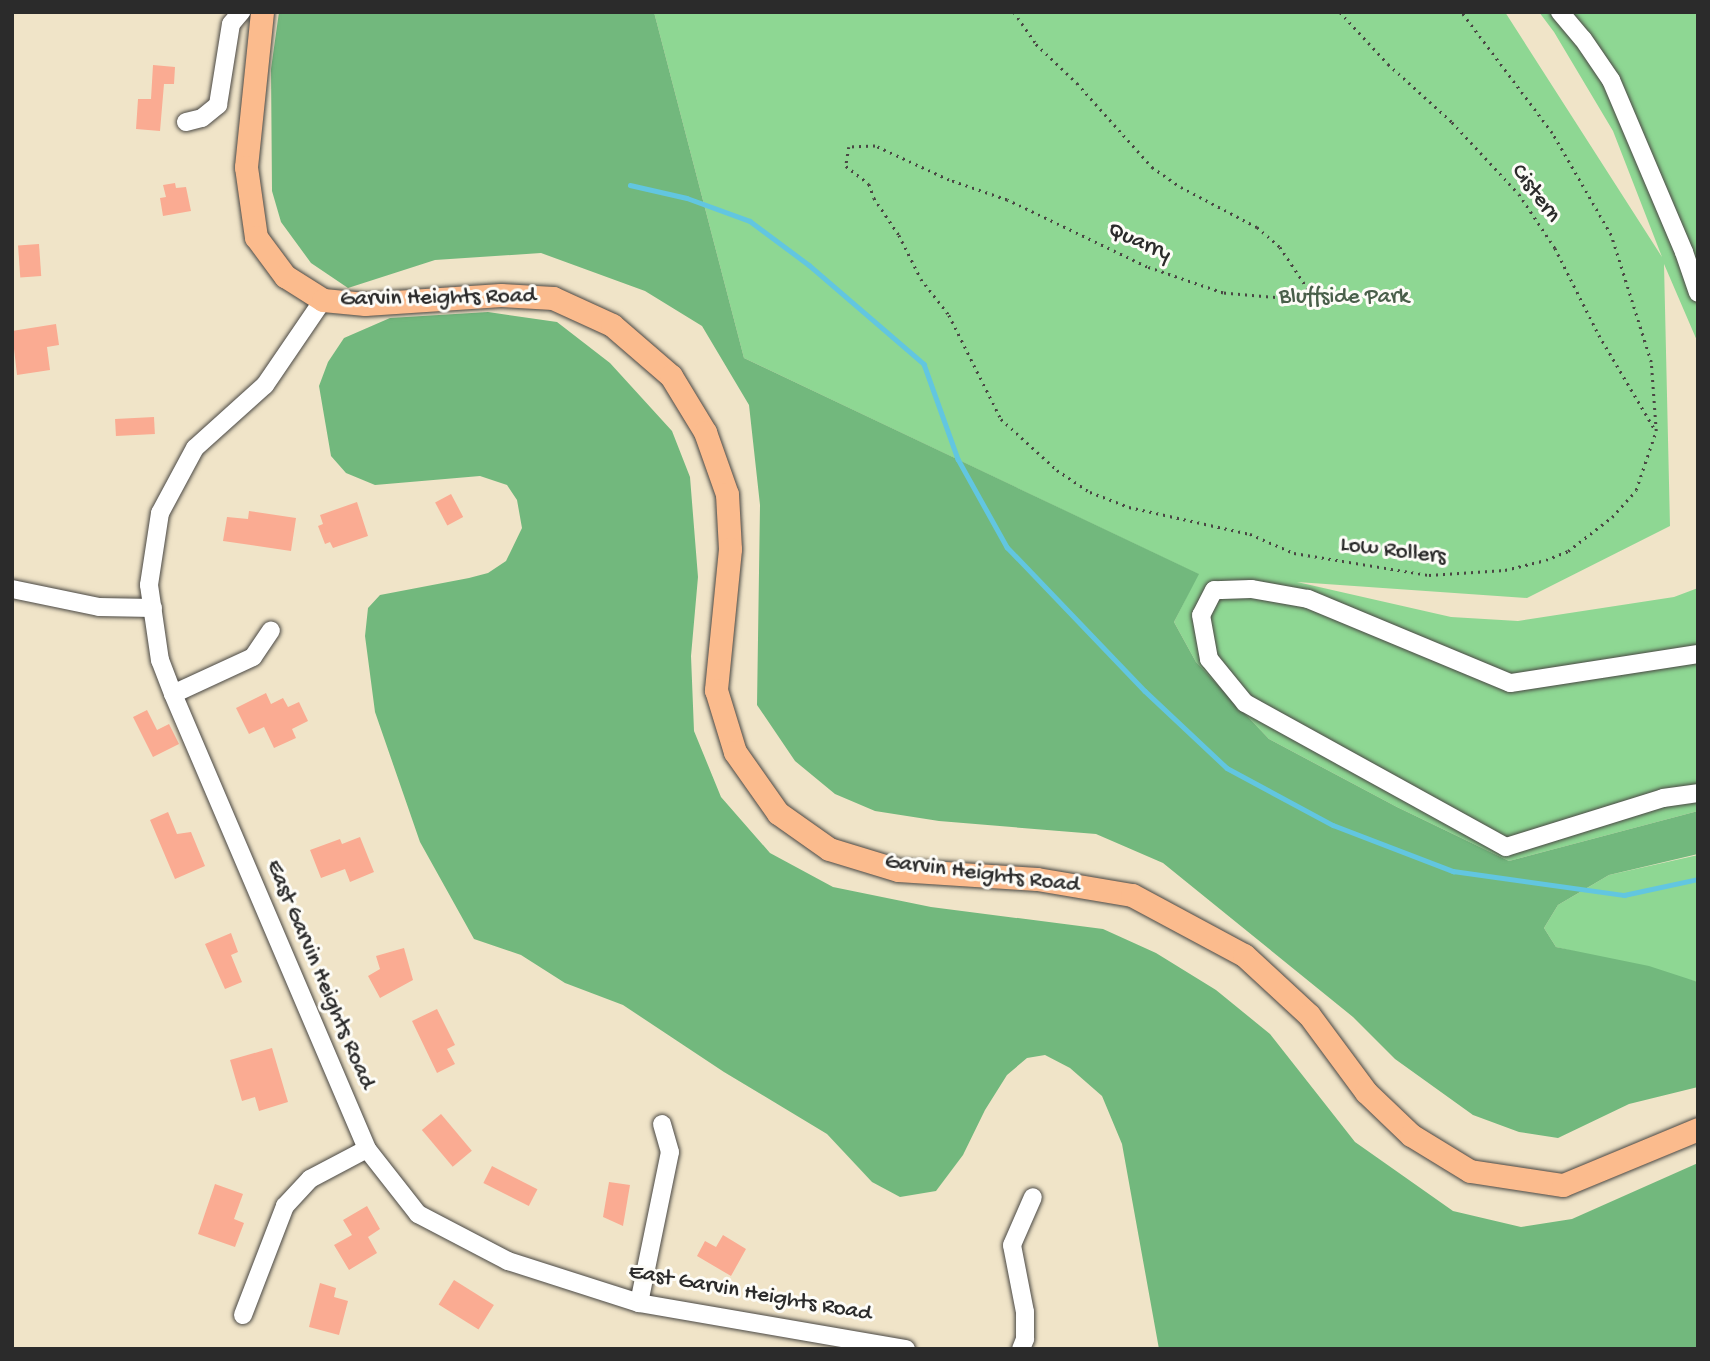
<!DOCTYPE html>
<style>
body{margin:0}
#map{position:relative;width:1710px;height:1361px;overflow:hidden;background:#f0e4c8;font-family:"Gochi Hand",sans-serif}
div>[style]{position:absolute}
[style*='--x']{left:calc(var(--x)*1px);top:calc(var(--y)*1px);width:calc(var(--w)*1px);rotate:calc(var(--a)*1deg)}
.green>*{inset:0;background:#8ed793}
.forest>*{inset:0;background:#72b87d}
.stream>*{height:4.5px;margin:-2.25px;padding:0 2.25px;transform-origin:2.25px;border-radius:2.25px;background:#62c6e0}
.building>*{inset:0;background:#faab92;transform-origin:0 0}
.path>*{height:2.5px;margin-top:-1.25px;transform-origin:0;background:repeating-linear-gradient(90deg,#494743 0 2px,transparent 0 7px)}
.roads{filter:drop-shadow(0 0 2px #494743) drop-shadow(0 0 2px #494743)}
.minor>*{height:18px;margin:-9px;padding:0 9px;transform-origin:9px;border-radius:9px;background:#fff}
.major>*{height:23px;margin:-11.5px;padding:0 11.5px;transform-origin:11.5px;border-radius:11.5px;background:#fbbb8d}
span{translate:-50% -50%;white-space:nowrap;text-align:center;line-height:1.15;-webkit-text-stroke:6px #fdfcf7;paint-order:stroke}
.street-label{font-size:23px;color:#2b2b2b}
.park-label{font-size:23px;color:#495f4a}
.frame{position:absolute;inset:0;border:14px solid #2b2b2b;pointer-events:none}
</style>
<div id="map">
<div class="green">
<i style="clip-path:polygon(654px 12px,1505px 12px,1662px 257px,1613px 131px,1554px 32px,1539px 12px,1698px 12px,1698px 343px,1664px 264px,1670px 526px,1527px 598px,1297px 582px,1451px 617px,1518px 621px,1674px 597px,1698px 588px,1698px 811px,1509px 861px,1397px 807px,1269px 739px,1196px 662px,1174px 622px,1198px 574px,744px 358px)"></i>
<i style="clip-path:polygon(1698px 855px,1698px 982px,1556px 947px,1544px 928px,1558px 905px,1609px 875px)"></i>
</div>
<div class="forest">
<i style="clip-path:polygon(279px 12px,654px 12px,744px 358px,1199px 574px,1174px 622px,1196px 662px,1269px 739px,1397px 807px,1509px 861px,1698px 811px,1698px 854px,1609px 875px,1558px 905px,1544px 928px,1556px 947px,1649px 966px,1698px 982px,1698px 1087px,1629px 1104px,1558px 1138px,1519px 1132px,1473px 1115px,1395px 1059px,1353px 1017px,1163px 863px,1096px 834px,939px 821px,875px 811px,835px 794px,795px 761px,757px 705px,760px 505px,749px 405px,702px 326px,645px 291px,541px 253px,435px 260px,348px 288px,311px 263px,281px 222px,272px 191px,271px 69px)"></i>
<i style="clip-path:polygon(488px 312px,557px 322px,610px 363px,672px 431px,690px 477px,698px 577px,691px 656px,694px 731px,721px 797px,770px 853px,833px 887px,931px 907px,1103px 929px,1156px 953px,1216px 990px,1270px 1034px,1355px 1142px,1453px 1211px,1521px 1227px,1572px 1219px,1698px 1163px,1698px 1349px,1159px 1349px,1122px 1144px,1102px 1096px,1070px 1068px,1045px 1055px,1027px 1058px,1007px 1075px,985px 1110px,963px 1155px,936px 1191px,900px 1197px,872px 1182px,827px 1134px,724px 1072px,623px 1005px,565px 983px,521px 955px,474px 939px,420px 842px,375px 712px,365px 636px,368px 608px,380px 595px,469px 578px,488px 573px,506px 561px,522px 528px,517px 500px,507px 485px,480px 476px,375px 485px,346px 473px,331px 456px,319px 386px,328px 362px,344px 338px,390px 318px)"></i>
</div>
<div class="stream">
<i style="--x:630;--y:185;--w:58;--a:12.8"></i>
<i style="--x:687;--y:198;--w:67;--a:20.1"></i>
<i style="--x:750;--y:221;--w:74;--a:36.7"></i>
<i style="--x:809;--y:265;--w:152;--a:40.7"></i>
<i style="--x:924;--y:364;--w:101;--a:70.3"></i>
<i style="--x:958;--y:459;--w:101;--a:60.9"></i>
<i style="--x:1007;--y:547;--w:199;--a:46.2"></i>
<i style="--x:1145;--y:691;--w:112;--a:43.2"></i>
<i style="--x:1227;--y:768;--w:120;--a:28.3"></i>
<i style="--x:1333;--y:825;--w:129;--a:21"></i>
<i style="--x:1453;--y:871;--w:173;--a:8"></i>
<i style="--x:1624;--y:895;--w:76;--a:-12.2"></i>
</div>
<div class="building">
<i style="clip-path:polygon(153px 65px,175px 67px,174px 84px,164px 84px,160px 131px,136px 129px,138px 99px,151px 99px)"></i>
<i style="clip-path:polygon(175px 183px,176px 188px,186px 187px,191px 211px,163px 216px,160px 198px,166px 197px,163px 185px)"></i>
<i style="left:39px;top:244px;width:32px;height:21px;rotate:86deg"></i>
<i style="clip-path:polygon(56px 324px,59px 345px,47px 347px,50px 370px,17px 375px,12px 331px)"></i>
<i style="left:154px;top:417px;width:17px;height:39px;rotate:87deg"></i>
<i style="left:451px;top:494px;width:26px;height:18px;rotate:62deg"></i>
<i style="clip-path:polygon(357px 502px,368px 536px,333px 548px,330px 542px,325px 544px,318px 526px,323px 524px,320px 515px)"></i>
<i style="clip-path:polygon(249px 511px,296px 518px,291px 551px,223px 541px,227px 517px,248px 519px)"></i>
<i style="clip-path:polygon(266px 693px,271px 704px,283px 698px,288px 707px,299px 702px,308px 721px,292px 729px,296px 738px,274px 748px,264px 727px,249px 734px,236px 708px)"></i>
<i style="clip-path:polygon(147px 710px,157px 730px,169px 724px,179px 744px,153px 757px,133px 717px)"></i>
<i style="clip-path:polygon(168px 812px,177px 834px,191px 832px,205px 866px,175px 879px,150px 820px)"></i>
<i style="clip-path:polygon(360px 837px,374px 872px,350px 882px,345px 869px,321px 878px,310px 850px,340px 839px,342px 844px)"></i>
<i style="clip-path:polygon(231px 933px,238px 952px,231px 955px,242px 982px,225px 989px,205px 944px)"></i>
<i style="clip-path:polygon(404px 948px,413px 980px,380px 998px,368px 976px,380px 969px,376px 956px)"></i>
<i style="clip-path:polygon(437px 1009px,455px 1045px,447px 1049px,455px 1064px,437px 1073px,412px 1021px)"></i>
<i style="clip-path:polygon(272px 1048px,288px 1102px,259px 1111px,255px 1097px,242px 1101px,230px 1060px)"></i>
<i style="left:441px;top:1114px;width:48px;height:25px;rotate:50deg"></i>
<i style="left:492px;top:1166px;width:51px;height:19px;rotate:27deg"></i>
<i style="clip-path:polygon(609px 1182px,630px 1185px,623px 1226px,603px 1217px)"></i>
<i style="clip-path:polygon(215px 1184px,243px 1194px,234px 1219px,244px 1223px,235px 1247px,198px 1234px)"></i>
<i style="clip-path:polygon(367px 1206px,380px 1229px,368px 1237px,377px 1253px,349px 1270px,334px 1245px,352px 1235px,343px 1220px)"></i>
<i style="clip-path:polygon(723px 1235px,746px 1249px,731px 1276px,697px 1256px,705px 1241px,716px 1247px)"></i>
<i style="left:454px;top:1280px;width:47px;height:29px;rotate:32deg"></i>
<i style="clip-path:polygon(320px 1283px,336px 1288px,334px 1297px,348px 1301px,339px 1335px,309px 1327px)"></i>
</div>
<div class="path">
<i style="--x:1014;--y:12;--w:39;--a:55"></i>
<i style="--x:1036;--y:44;--w:57;--a:43.6"></i>
<i style="--x:1077;--y:83;--w:113;--a:48.2"></i>
<i style="--x:1152;--y:167;--w:35;--a:35"></i>
<i style="--x:1181;--y:187;--w:86;--a:27.8"></i>
<i style="--x:1257;--y:227;--w:30;--a:41"></i>
<i style="--x:1280;--y:247;--w:72;--a:56.3"></i>
<i style="--x:1320;--y:307;--w:39;--a:-167"></i>
<i style="--x:1282;--y:298;--w:59;--a:-175.2"></i>
<i style="--x:1223;--y:293;--w:80;--a:-161.1"></i>
<i style="--x:1147;--y:267;--w:155;--a:-154.4"></i>
<i style="--x:1007;--y:200;--w:61;--a:-161"></i>
<i style="--x:949;--y:180;--w:81;--a:-155.3"></i>
<i style="--x:875;--y:146;--w:26;--a:178"></i>
<i style="--x:849;--y:147;--w:19;--a:99"></i>
<i style="--x:846;--y:166;--w:29;--a:38"></i>
<i style="--x:869;--y:184;--w:15;--a:70"></i>
<i style="--x:874;--y:198;--w:45;--a:56"></i>
<i style="--x:899;--y:235;--w:49;--a:63.4"></i>
<i style="--x:921;--y:279;--w:46;--a:52.1"></i>
<i style="--x:949;--y:315;--w:116;--a:63.4"></i>
<i style="--x:1001;--y:419;--w:76;--a:42.3"></i>
<i style="--x:1057;--y:470;--w:40;--a:34"></i>
<i style="--x:1090;--y:492;--w:42;--a:21"></i>
<i style="--x:1129;--y:507;--w:124;--a:12.6"></i>
<i style="--x:1250;--y:534;--w:48;--a:23.4"></i>
<i style="--x:1294;--y:553;--w:137;--a:9.3"></i>
<i style="--x:1429;--y:575;--w:76;--a:-3.8"></i>
<i style="--x:1505;--y:570;--w:42;--a:-13.7"></i>
<i style="--x:1546;--y:560;--w:24;--a:-22"></i>
<i style="--x:1568;--y:551;--w:56;--a:-37.7"></i>
<i style="--x:1612;--y:517;--w:36;--a:-48"></i>
<i style="--x:1636;--y:490;--w:62;--a:-71.3"></i>
<i style="--x:1656;--y:431;--w:69;--a:-94.1"></i>
<i style="--x:1651;--y:362;--w:133;--a:-107.5"></i>
<i style="--x:1611;--y:235;--w:118;--a:-120"></i>
<i style="--x:1552;--y:133;--w:151;--a:-126.9"></i>
<i style="--x:1340;--y:12;--w:71;--a:47.3"></i>
<i style="--x:1388;--y:64;--w:86;--a:42.2"></i>
<i style="--x:1452;--y:122;--w:98;--a:47.1"></i>
<i style="--x:1519;--y:194;--w:65;--a:56.3"></i>
<i style="--x:1555;--y:248;--w:97;--a:63.2"></i>
<i style="--x:1599;--y:335;--w:108;--a:59.4"></i>
</div>
<div class="roads">
<div class="minor">
<i style="--x:1560;--y:12;--w:35;--a:50"></i>
<i style="--x:1583;--y:39;--w:50;--a:55.7"></i>
<i style="--x:1611;--y:80;--w:187;--a:67"></i>
<i style="--x:1684;--y:252;--w:43;--a:71.1"></i>
<i style="--x:186;--y:122;--w:16;--a:-14"></i>
<i style="--x:202;--y:118;--w:21;--a:-39"></i>
<i style="--x:218;--y:105;--w:82;--a:-80.9"></i>
<i style="--x:231;--y:24;--w:16;--a:-50"></i>
<i style="--x:323;--y:300;--w:103;--a:124.3"></i>
<i style="--x:265;--y:385;--w:94;--a:138"></i>
<i style="--x:195;--y:448;--w:74;--a:118.3"></i>
<i style="--x:160;--y:513;--w:73;--a:98.7"></i>
<i style="--x:149;--y:585;--w:76;--a:81.7"></i>
<i style="--x:160;--y:660;--w:36;--a:69"></i>
<i style="--x:173;--y:694;--w:495;--a:66.9"></i>
<i style="--x:367;--y:1149;--w:83;--a:51.9"></i>
<i style="--x:418;--y:1214;--w:102;--a:27.6"></i>
<i style="--x:508;--y:1261;--w:138;--a:17.8"></i>
<i style="--x:639;--y:1303;--w:271;--a:9.8"></i>
<i style="--x:12;--y:589;--w:89;--a:11.7"></i>
<i style="--x:99;--y:607;--w:54;--a:1.1"></i>
<i style="--x:1698;--y:654;--w:190;--a:171.2"></i>
<i style="--x:1510;--y:683;--w:219;--a:-157.4"></i>
<i style="--x:1308;--y:599;--w:58;--a:-170"></i>
<i style="--x:1251;--y:589;--w:37;--a:178"></i>
<i style="--x:1214;--y:590;--w:28;--a:117"></i>
<i style="--x:1201;--y:615;--w:45;--a:79.7"></i>
<i style="--x:1209;--y:659;--w:57;--a:50.7"></i>
<i style="--x:1245;--y:703;--w:298;--a:28.9"></i>
<i style="--x:1506;--y:847;--w:164;--a:-17.3"></i>
<i style="--x:1663;--y:798;--w:35;--a:-8"></i>
<i style="--x:173;--y:694;--w:88;--a:-24.8"></i>
<i style="--x:253;--y:657;--w:32;--a:-56"></i>
<i style="--x:639;--y:1303;--w:154;--a:-78.4"></i>
<i style="--x:670;--y:1152;--w:29;--a:-106"></i>
<i style="--x:243;--y:1315;--w:117;--a:-68.9"></i>
<i style="--x:285;--y:1206;--w:37;--a:-47"></i>
<i style="--x:310;--y:1179;--w:64;--a:-27.8"></i>
<i style="--x:1021;--y:1349;--w:11;--a:-68"></i>
<i style="--x:1025;--y:1339;--w:27;--a:-90"></i>
<i style="--x:1025;--y:1312;--w:68;--a:-101"></i>
<i style="--x:1012;--y:1245;--w:52;--a:-66.4"></i>
</div>
<div class="major">
<i style="--x:262;--y:12;--w:156;--a:95.9"></i>
<i style="--x:246;--y:167;--w:71;--a:81.9"></i>
<i style="--x:256;--y:237;--w:49;--a:53.4"></i>
<i style="--x:285;--y:276;--w:45;--a:32.3"></i>
<i style="--x:323;--y:300;--w:42;--a:5.4"></i>
<i style="--x:365;--y:304;--w:136;--a:-3.8"></i>
<i style="--x:501;--y:295;--w:52;--a:3.3"></i>
<i style="--x:553;--y:298;--w:65;--a:24.6"></i>
<i style="--x:612;--y:325;--w:78;--a:40.8"></i>
<i style="--x:671;--y:376;--w:66;--a:58.7"></i>
<i style="--x:705;--y:432;--w:66;--a:70.5"></i>
<i style="--x:727;--y:494;--w:55;--a:86.9"></i>
<i style="--x:730;--y:549;--w:142;--a:95.7"></i>
<i style="--x:716;--y:690;--w:65;--a:73"></i>
<i style="--x:735;--y:752;--w:75;--a:54.8"></i>
<i style="--x:778;--y:813;--w:62;--a:35.2"></i>
<i style="--x:829;--y:849;--w:72;--a:16.9"></i>
<i style="--x:898;--y:870;--w:139;--a:3.7"></i>
<i style="--x:1037;--y:879;--w:96;--a:9.6"></i>
<i style="--x:1132;--y:895;--w:127;--a:28.2"></i>
<i style="--x:1244;--y:955;--w:88;--a:42.7"></i>
<i style="--x:1309;--y:1015;--w:96;--a:53.5"></i>
<i style="--x:1366;--y:1092;--w:62;--a:43.7"></i>
<i style="--x:1411;--y:1135;--w:69;--a:31.4"></i>
<i style="--x:1470;--y:1171;--w:94;--a:8.6"></i>
<i style="--x:1563;--y:1185;--w:146;--a:-22.5"></i>
</div>
</div>
<div class="street-label">
<span style="left:1535px;top:194px;rotate:53deg">Cistern</span>
<span style="left:1139px;top:243px;rotate:24deg">Quarry</span>
<span style="left:438px;top:299px;rotate:-1deg">Garvin Heights Road</span>
<span style="left:1393px;top:552px;rotate:7deg">Low Rollers</span>
<span style="left:982px;top:875px;rotate:7deg">Garvin Heights Road</span>
<span style="left:319px;top:975px;rotate:67deg">East Garvin Heights Road</span>
<span style="left:750px;top:1294px;rotate:10deg">East Garvin Heights Road</span>
</div>
<div class="park-label">
<span style="left:1344px;top:298px">Bluffside Park</span>
</div>
<div class="frame"></div>
</div>
